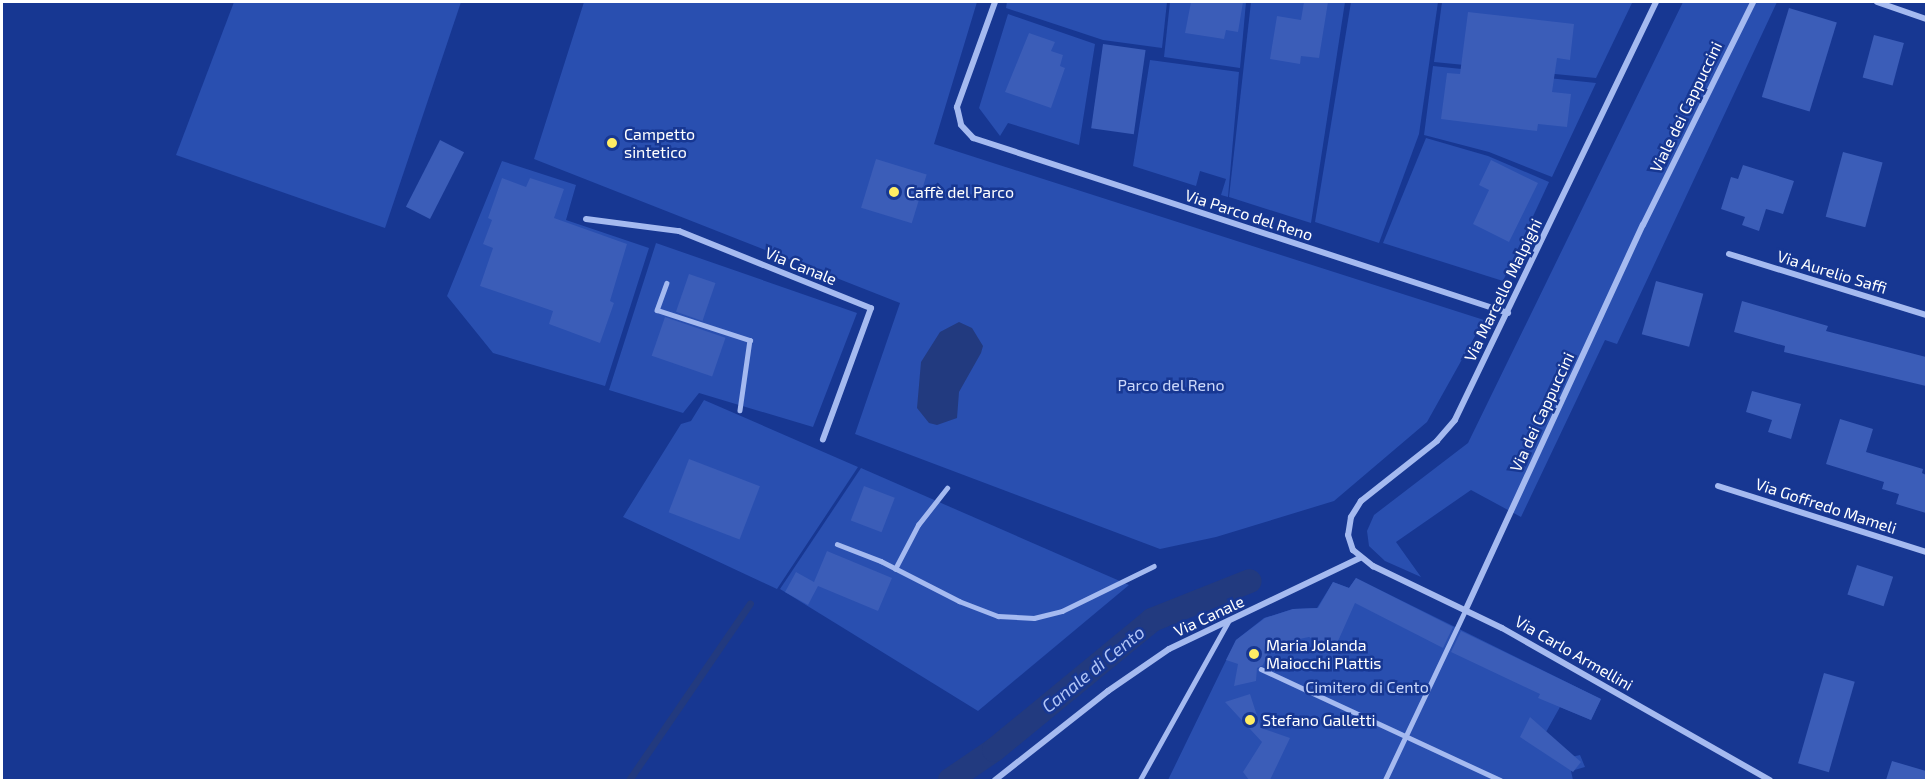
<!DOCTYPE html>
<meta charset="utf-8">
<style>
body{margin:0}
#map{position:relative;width:1928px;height:782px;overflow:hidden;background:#173792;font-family:"Exo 2",sans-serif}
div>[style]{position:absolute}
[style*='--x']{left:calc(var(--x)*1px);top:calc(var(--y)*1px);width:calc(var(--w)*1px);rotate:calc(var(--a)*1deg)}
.green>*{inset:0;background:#294fb0}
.water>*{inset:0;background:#223a7f}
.stream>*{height:7px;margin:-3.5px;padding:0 3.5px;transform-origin:3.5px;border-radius:3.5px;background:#223a7f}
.canal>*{height:24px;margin:-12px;padding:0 12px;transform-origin:12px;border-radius:12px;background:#223a7f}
.building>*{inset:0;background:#3b5db8;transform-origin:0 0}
.lane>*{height:4.5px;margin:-2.25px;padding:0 2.25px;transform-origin:2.25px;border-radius:2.25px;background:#a5baf0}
.street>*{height:6px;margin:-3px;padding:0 3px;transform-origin:3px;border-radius:3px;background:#a5baf0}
.dots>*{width:16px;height:16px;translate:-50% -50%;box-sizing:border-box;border:3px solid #173792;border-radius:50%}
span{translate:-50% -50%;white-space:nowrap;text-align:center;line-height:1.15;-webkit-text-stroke:5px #173792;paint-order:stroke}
.street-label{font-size:16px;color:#fff}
.poi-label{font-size:16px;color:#fff}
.left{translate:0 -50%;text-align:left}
.park-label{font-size:16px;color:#ccd9fb}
.water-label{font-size:18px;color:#b1c5f7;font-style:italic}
.frame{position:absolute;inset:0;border:3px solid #fff;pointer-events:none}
</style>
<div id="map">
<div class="green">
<i style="clip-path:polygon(234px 2px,461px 2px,385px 228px,176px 155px)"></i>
<i style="clip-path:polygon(584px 2px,977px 2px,934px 144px,1484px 320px,1427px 422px,1334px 501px,1216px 537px,1160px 549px,855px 434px,900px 303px,534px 159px)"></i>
<i style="clip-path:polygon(1007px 2px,1167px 2px,1162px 48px,1103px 40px,1006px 8px)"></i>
<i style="clip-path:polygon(1170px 2px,1246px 2px,1240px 68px,1164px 57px)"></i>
<i style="clip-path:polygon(1251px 2px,1345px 2px,1311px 223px,1229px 197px)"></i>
<i style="clip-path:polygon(1351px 2px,1438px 2px,1419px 134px,1379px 243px,1315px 222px)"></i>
<i style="clip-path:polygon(1442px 2px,1623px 2px,1632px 3px,1596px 78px,1434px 62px)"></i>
<i style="clip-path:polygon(1683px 2px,1777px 2px,1617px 344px,1605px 340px,1521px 517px,1471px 490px,1396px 542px,1421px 577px,1385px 561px,1369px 546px,1367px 531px,1374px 515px,1468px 443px)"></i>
<i style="clip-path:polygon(1008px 14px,1095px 44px,1079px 145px,1008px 123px,1000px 136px,979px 108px)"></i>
<i style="clip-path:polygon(1150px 60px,1239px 72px,1228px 197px,1221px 195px,1226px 179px,1200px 171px,1196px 186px,1133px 166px)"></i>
<i style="clip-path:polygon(1433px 66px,1596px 83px,1552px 177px,1489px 152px,1424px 135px)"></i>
<i style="clip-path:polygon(1426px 138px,1488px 156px,1549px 182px,1503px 281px,1383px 243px)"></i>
<i style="clip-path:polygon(502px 161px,576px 185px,566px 220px,649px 248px,605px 386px,493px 353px,447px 296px)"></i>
<i style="clip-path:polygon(656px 243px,857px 313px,813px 427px,699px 393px,683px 413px,609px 390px)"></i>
<i style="clip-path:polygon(704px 400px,858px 467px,777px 589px,623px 517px,681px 424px,691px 421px)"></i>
<i style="clip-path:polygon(861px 468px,1129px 585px,978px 711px,780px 589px)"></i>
<i style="clip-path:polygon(1356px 578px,1601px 699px,1591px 720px,1560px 707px,1546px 732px,1567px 758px,1580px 755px,1585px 767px,1571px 771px,1573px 780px,1168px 780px,1236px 640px,1264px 618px,1293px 609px,1317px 608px,1333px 582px,1349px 588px)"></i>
</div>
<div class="water">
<i style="clip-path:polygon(959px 322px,972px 328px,983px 346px,981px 353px,959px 392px,957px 418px,937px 425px,929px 423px,917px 408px,921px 362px,940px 332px)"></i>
</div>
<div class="stream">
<i style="--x:629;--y:780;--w:214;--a:-55.6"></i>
</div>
<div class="canal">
<i style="--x:950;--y:780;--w:53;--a:-34.3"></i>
<i style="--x:994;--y:750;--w:205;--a:-39.4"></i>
<i style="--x:1152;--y:620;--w:105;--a:-21.7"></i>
</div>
<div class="building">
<i style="clip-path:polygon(1191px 2px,1243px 2px,1238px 32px,1226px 30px,1224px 39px,1185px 33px)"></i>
<i style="clip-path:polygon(1304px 2px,1328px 2px,1319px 58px,1301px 56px,1300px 64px,1270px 59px,1277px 16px,1301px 20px)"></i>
<i style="left:1789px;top:8px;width:50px;height:93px;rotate:17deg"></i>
<i style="clip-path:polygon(1468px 12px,1574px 24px,1570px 60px,1557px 58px,1552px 92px,1571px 94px,1567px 127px,1538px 124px,1537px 131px,1441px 119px,1447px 73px,1460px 74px)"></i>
<i style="clip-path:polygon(1029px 33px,1055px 42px,1051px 51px,1063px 55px,1060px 66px,1065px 68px,1051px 108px,1005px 92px)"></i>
<i style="left:1874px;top:35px;width:31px;height:44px;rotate:15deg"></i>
<i style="left:1103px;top:44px;width:43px;height:85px;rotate:8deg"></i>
<i style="left:440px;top:140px;width:27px;height:75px;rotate:27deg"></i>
<i style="left:1843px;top:152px;width:41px;height:67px;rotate:15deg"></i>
<i style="left:876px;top:159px;width:53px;height:51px;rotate:17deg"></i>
<i style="clip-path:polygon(1491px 160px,1538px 183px,1509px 242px,1473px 224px,1489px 190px,1479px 185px)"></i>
<i style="clip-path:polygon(1743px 165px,1794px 181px,1783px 214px,1766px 209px,1759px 231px,1742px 225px,1745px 217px,1721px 209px,1731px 177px,1738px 179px)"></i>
<i style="clip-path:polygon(502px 178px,526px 187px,530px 178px,564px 189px,554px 218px,627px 244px,610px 301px,614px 303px,600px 343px,549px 324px,553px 311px,480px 286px,493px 248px,483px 244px,492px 220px,488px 218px)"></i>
<i style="left:689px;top:274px;width:28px;height:40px;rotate:19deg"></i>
<i style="left:1656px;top:281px;width:49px;height:55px;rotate:15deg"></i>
<i style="clip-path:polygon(1742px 301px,1828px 326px,1826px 331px,1926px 357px,1926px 386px,1784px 352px,1785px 346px,1734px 332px)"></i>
<i style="left:665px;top:317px;width:64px;height:41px;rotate:19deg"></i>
<i style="clip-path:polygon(1752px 391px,1801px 404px,1791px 439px,1768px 432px,1772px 420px,1746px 412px)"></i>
<i style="clip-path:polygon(1840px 419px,1873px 429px,1866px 452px,1923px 469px,1922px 473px,1926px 475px,1926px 513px,1896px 504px,1899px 494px,1882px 489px,1884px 482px,1826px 464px)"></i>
<i style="left:689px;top:459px;width:76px;height:57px;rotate:21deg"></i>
<i style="left:864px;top:486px;width:33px;height:37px;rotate:21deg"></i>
<i style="clip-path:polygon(827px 551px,892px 578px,878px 611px,818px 586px,808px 605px,785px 592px,796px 572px,814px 582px)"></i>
<i style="left:1857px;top:565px;width:38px;height:31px;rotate:18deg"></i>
<i style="clip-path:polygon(1356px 578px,1453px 627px,1443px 648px,1355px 603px,1334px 650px,1309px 637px,1271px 645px,1263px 665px,1257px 668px,1256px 681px,1234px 686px,1238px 664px,1226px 660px,1236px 640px,1265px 618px,1293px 609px,1318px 608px,1333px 582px,1349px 588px)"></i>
<i style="clip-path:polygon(1461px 631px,1601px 699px,1591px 720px,1538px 698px,1540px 694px,1451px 652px)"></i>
<i style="left:1824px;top:673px;width:32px;height:94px;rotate:16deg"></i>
<i style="clip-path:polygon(1250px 694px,1261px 728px,1290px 738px,1270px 780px,1249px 780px,1243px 772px,1262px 742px,1225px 702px)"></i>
<i style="clip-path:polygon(1530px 717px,1581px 762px,1573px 772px,1520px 737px)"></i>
<i style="clip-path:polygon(1892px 761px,1926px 771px,1926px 780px,1886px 780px)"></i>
</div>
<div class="lane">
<i style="--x:667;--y:283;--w:29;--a:110"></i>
<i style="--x:657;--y:310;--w:98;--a:17.9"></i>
<i style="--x:750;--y:340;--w:71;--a:98.1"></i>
<i style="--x:837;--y:544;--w:47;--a:21.1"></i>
<i style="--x:881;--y:561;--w:88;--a:27.1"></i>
<i style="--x:959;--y:601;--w:42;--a:21"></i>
<i style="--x:998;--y:616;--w:36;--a:3"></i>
<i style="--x:1034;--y:618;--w:29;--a:-14"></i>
<i style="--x:1062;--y:611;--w:102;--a:-26.1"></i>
<i style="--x:895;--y:569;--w:50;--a:-62.4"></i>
<i style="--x:918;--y:525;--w:47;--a:-51.9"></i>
<i style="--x:1261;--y:669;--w:264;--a:24.9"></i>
<i style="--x:1140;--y:780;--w:181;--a:-60.9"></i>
<i style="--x:1385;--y:780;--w:189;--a:-64.7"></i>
</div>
<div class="street">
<i style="--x:995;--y:2;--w:112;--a:109.9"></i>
<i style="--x:957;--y:107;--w:18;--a:77"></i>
<i style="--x:961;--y:125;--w:18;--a:47"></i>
<i style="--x:973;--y:138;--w:563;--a:18.11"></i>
<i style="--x:1656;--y:2;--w:464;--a:115.7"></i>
<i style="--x:1455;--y:420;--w:28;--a:131"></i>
<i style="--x:1437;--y:441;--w:97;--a:141.7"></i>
<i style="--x:1361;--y:501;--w:19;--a:122"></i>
<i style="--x:1351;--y:517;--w:18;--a:99"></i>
<i style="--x:1348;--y:535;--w:16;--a:72"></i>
<i style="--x:1353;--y:550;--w:26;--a:39"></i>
<i style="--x:1373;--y:566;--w:143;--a:25.7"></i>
<i style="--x:1502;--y:628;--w:308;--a:29.6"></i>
<i style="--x:1877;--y:2;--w:52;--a:19.1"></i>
<i style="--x:586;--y:219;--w:94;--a:7.4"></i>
<i style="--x:679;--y:231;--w:207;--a:21.9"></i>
<i style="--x:871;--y:308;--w:140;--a:110.1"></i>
<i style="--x:1729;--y:254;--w:206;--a:17.2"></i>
<i style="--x:1718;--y:486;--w:218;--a:17.6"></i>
<i style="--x:1466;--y:609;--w:423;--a:-65.3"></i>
<i style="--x:1643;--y:225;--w:249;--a:-63.7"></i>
<i style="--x:995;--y:780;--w:144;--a:-38.2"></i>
<i style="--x:1108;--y:691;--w:74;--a:-34.5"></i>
<i style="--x:1169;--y:649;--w:212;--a:-25.5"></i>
</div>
<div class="dots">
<i style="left:612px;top:143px;background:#ffed64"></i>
<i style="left:894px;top:192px;background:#ffed64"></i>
<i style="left:1254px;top:654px;background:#ffed64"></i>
<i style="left:1250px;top:720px;background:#ffed64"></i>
</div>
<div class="street-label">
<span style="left:1686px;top:107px;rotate:-64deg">Viale dei Cappuccini</span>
<span style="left:1249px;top:215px;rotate:18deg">Via Parco del Reno</span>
<span style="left:801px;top:266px;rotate:22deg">Via Canale</span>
<span style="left:1832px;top:272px;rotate:17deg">Via Aurelio Saffi</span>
<span style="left:1503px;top:290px;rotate:-64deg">Via Marcello Malpighi</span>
<span style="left:1542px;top:412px;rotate:-65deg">Via dei Cappuccini</span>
<span style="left:1826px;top:506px;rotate:18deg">Via Goffredo Mameli</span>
<span style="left:1209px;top:616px;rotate:-25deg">Via Canale</span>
<span style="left:1574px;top:653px;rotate:30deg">Via Carlo Armellini</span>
</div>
<div class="poi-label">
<span class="left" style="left:624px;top:143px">Campetto<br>sintetico</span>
<span class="left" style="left:906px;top:192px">Caffè del Parco</span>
<span class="left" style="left:1266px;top:654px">Maria Jolanda<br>Maiocchi Plattis</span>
<span class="left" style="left:1262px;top:720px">Stefano Galletti</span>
</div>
<div class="park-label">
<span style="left:1171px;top:385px">Parco del Reno</span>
<span style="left:1367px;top:687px">Cimitero di Cento</span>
</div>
<div class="water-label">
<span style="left:1093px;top:669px;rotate:-39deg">Canale di Cento</span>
</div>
<div class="frame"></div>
</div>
